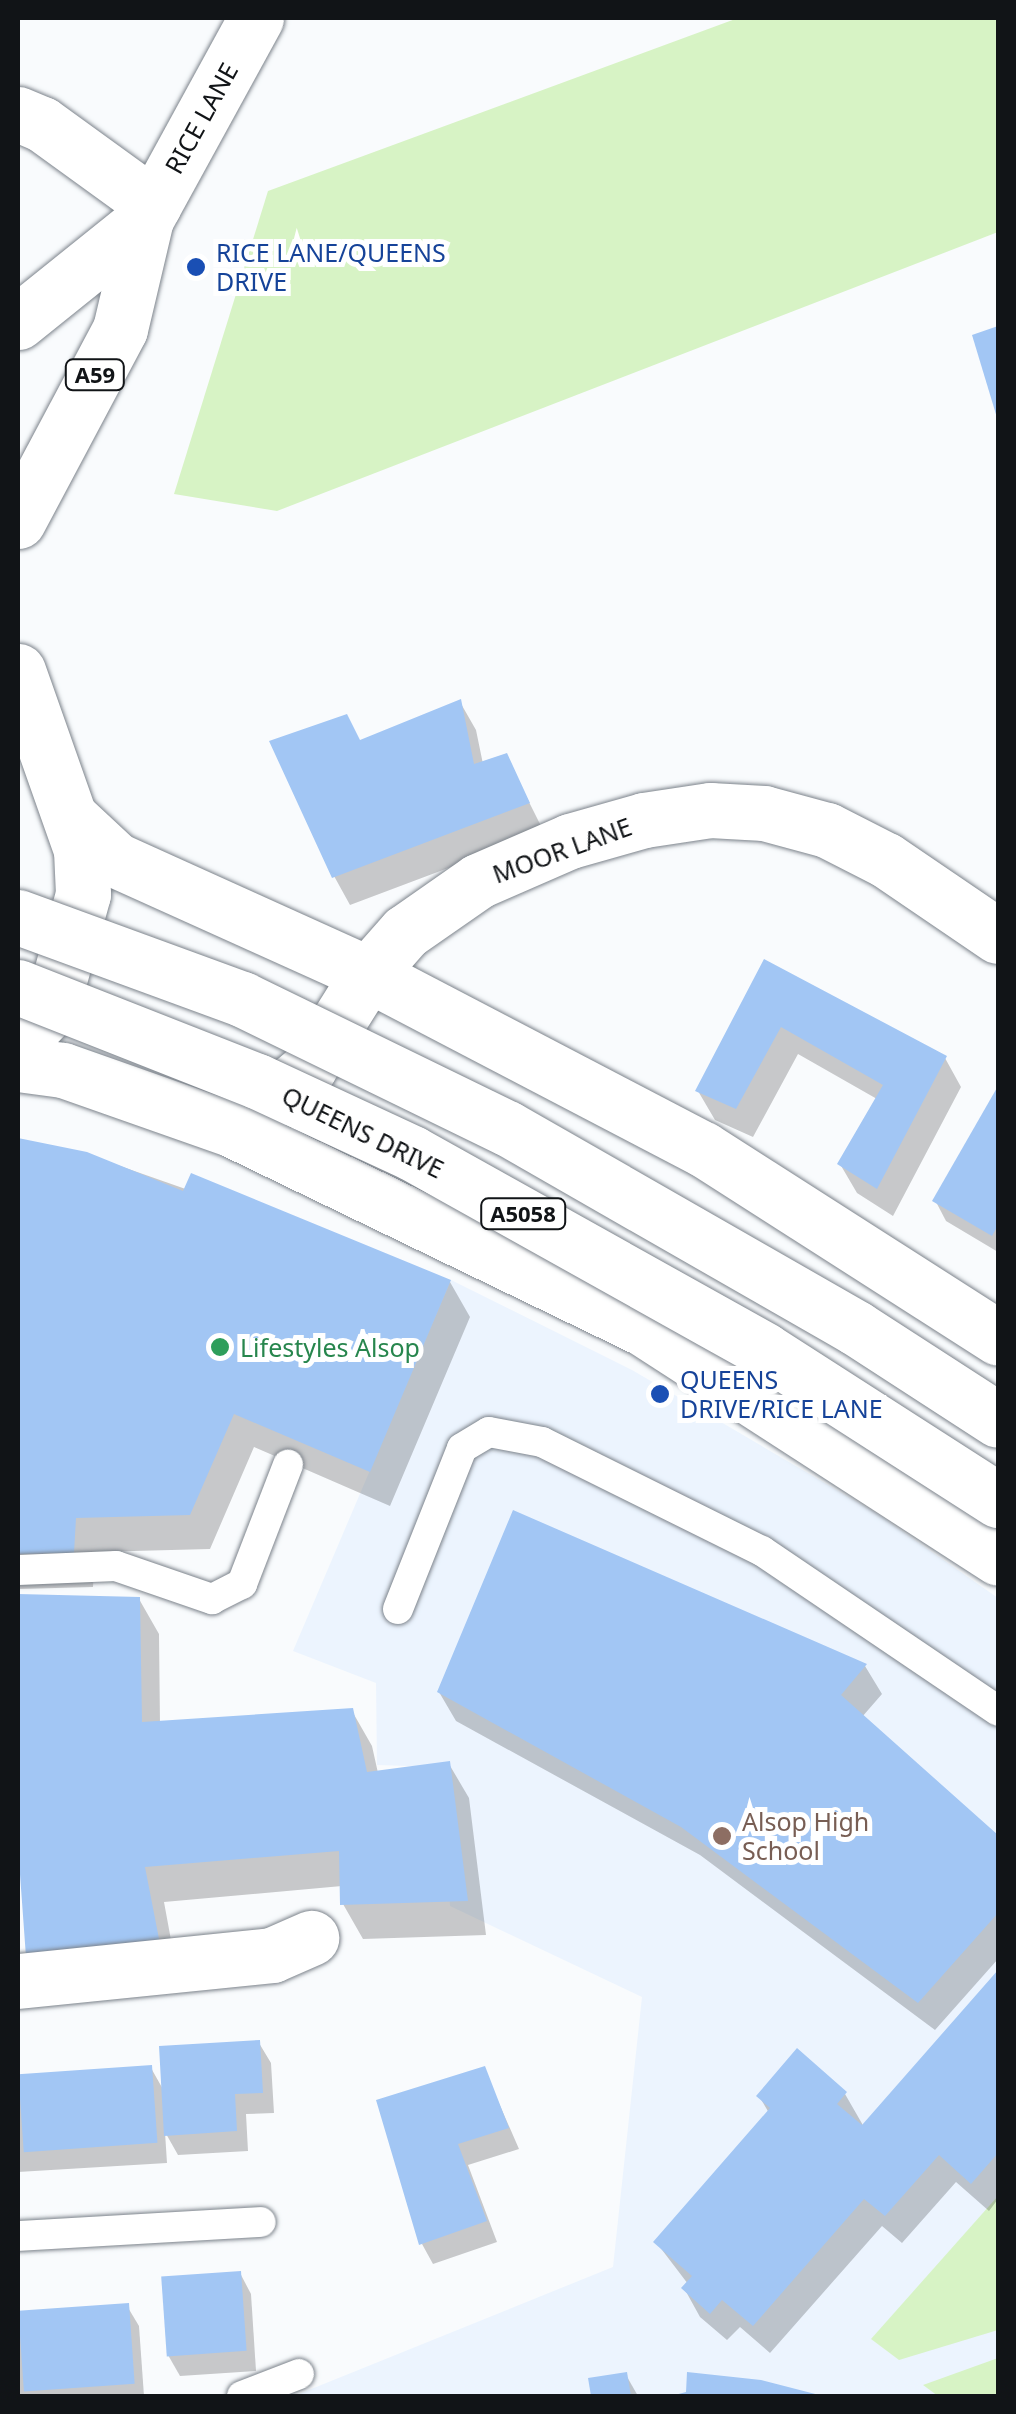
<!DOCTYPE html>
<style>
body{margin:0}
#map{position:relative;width:1016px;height:2414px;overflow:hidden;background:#f9fbfd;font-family:"Noto Sans",sans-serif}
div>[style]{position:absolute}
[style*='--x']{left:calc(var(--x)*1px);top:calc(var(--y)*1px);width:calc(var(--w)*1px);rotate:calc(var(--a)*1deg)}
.built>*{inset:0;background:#ecf4fe}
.green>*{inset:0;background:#d7f3c5}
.shadow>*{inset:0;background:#0003}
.building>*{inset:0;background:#a2c6f4;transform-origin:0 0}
.roads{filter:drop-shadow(0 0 2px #7c838b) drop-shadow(0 0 2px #7c838b)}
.service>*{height:30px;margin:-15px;padding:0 15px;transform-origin:15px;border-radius:15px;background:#fff}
.minor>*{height:55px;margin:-27.5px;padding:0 27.5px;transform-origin:27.5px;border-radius:27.5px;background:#fff}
.trunk>*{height:55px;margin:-27.5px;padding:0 27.5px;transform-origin:27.5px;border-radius:27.5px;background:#fff}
.bridges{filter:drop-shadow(0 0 2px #7c838b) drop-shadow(0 0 2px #7c838b)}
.trunk-bridge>*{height:55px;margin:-27.5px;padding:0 27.5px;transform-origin:27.5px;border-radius:27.5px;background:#fff}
.dots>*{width:28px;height:28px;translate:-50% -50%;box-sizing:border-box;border:5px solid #fff;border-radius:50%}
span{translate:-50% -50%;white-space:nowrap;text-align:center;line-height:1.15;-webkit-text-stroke:10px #fff;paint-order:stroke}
.shield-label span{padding:2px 8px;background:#fff;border:2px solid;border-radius:8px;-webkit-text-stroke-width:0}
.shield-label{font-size:22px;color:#111417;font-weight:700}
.street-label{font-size:25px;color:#111417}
.transit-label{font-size:25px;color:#164399}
.left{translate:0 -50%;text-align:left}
.leisure-label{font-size:25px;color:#27864d}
.education-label{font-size:25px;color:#785e54}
.frame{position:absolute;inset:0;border:20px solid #111417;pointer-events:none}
</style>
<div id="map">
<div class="built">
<i style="clip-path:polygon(451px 1280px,632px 1370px,876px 1513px,998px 1598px,998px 2396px,294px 2396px,613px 2267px,642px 1997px,450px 1906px,440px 1767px,377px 1765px,376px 1683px,293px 1651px)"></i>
</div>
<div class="green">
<i style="clip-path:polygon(738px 18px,998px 18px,998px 232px,277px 511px,174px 494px,268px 191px)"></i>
<i style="clip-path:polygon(998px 2196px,998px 2330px,899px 2360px,871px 2339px)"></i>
<i style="clip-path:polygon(998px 2358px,998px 2396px,938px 2396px,923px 2385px)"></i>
</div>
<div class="shadow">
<i style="clip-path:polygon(460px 702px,476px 730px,483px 764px,506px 756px,544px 832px,350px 905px,334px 876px,361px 742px)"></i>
<i style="clip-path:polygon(766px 962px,945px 1058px,961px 1087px,893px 1216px,857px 1193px,840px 1164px,877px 1099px,798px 1054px,753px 1137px,715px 1120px,698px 1091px)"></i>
<i style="clip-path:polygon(998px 1091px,998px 1252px,946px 1221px,935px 1200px)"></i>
<i style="clip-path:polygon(18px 1140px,86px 1154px,450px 1282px,470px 1317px,390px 1506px,254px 1447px,210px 1549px,95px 1552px,93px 1587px,18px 1589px)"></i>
<i style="clip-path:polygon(514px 1514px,865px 1666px,882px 1694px,862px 1717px,998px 1838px,998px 1959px,935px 2030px,700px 1855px,456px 1721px,439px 1692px)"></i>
<i style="clip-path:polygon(18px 1597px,139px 1599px,159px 1634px,160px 1724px,352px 1711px,372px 1746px,378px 1773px,449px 1764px,469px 1798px,486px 1935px,363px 1939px,343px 1904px,342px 1886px,164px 1902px,178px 1978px,28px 1956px,18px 1815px)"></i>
<i style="clip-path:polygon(998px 1974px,998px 2199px,989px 2211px,956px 2182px,902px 2243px,882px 2226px,770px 2353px,740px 2327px,727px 2340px,700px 2317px,684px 2288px,688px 2284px,656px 2242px,769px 2113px,759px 2096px,845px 2094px,864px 2127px)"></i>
<i style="clip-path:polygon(259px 2043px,271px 2063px,274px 2113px,246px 2114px,248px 2151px,178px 2155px,165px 2132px,167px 2163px,18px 2172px,18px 2076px,151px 2068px,164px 2091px)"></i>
<i style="clip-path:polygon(484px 2069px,519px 2149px,468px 2165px,497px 2242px,433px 2264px,422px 2244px)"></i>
<i style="clip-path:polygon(240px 2273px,251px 2294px,256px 2371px,180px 2376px,168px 2355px)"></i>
<i style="clip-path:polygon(127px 2306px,139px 2326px,144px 2396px,19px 2396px,18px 2314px)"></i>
<i style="clip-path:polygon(626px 2375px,638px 2396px,593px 2396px,591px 2380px)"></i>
<i style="clip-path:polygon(761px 2382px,810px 2396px,671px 2396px,689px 2394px)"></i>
</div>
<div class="building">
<i style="clip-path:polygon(998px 326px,998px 421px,972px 335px)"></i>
<i style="clip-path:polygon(461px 699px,474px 764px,507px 753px,530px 803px,332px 878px,269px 741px,347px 714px,360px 740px)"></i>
<i style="clip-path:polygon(764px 959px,947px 1056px,877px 1189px,837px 1164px,883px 1085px,781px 1027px,736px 1109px,695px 1091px)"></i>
<i style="clip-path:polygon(998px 1086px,998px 1225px,992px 1236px,932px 1201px)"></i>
<i style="clip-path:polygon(18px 1138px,87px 1152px,183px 1191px,191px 1173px,451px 1280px,370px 1472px,234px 1414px,190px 1515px,76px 1518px,74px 1553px,18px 1554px)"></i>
<i style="clip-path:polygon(513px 1510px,867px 1664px,841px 1695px,998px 1835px,998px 1913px,918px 2003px,681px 1827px,437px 1692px)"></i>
<i style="clip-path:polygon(18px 1594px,140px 1597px,142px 1722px,353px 1708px,367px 1772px,450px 1761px,468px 1901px,340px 1905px,339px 1851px,145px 1867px,160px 1944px,26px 1957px,18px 1847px)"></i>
<i style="clip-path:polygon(998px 1970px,998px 2153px,971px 2184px,939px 2155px,885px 2216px,864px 2199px,753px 2326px,722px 2300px,710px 2314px,681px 2288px,692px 2276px,653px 2242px,770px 2108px,756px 2096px,797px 2048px,847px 2092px,837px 2104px,862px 2125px)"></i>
<i style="clip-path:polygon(260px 2040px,263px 2093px,235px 2094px,237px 2131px,164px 2136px,159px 2046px)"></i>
<i style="left:152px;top:2065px;width:78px;height:134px;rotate:86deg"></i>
<i style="clip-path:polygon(485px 2066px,509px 2128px,458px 2144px,487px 2221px,419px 2245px,376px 2100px)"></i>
<i style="left:241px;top:2271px;width:80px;height:80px;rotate:86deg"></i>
<i style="left:129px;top:2303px;width:81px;height:111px;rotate:86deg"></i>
<i style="clip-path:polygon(627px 2372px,631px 2396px,591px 2396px,588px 2378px)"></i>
<i style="clip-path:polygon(687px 2372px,761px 2380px,823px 2396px,671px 2396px,686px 2392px)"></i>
</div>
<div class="roads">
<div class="service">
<i style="--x:18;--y:1570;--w:98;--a:-2.3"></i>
<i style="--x:116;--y:1566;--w:102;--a:19"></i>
<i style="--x:212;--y:1599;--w:34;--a:-27"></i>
<i style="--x:242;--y:1584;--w:128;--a:-68.9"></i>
<i style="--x:398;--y:1609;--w:173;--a:-68.3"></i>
<i style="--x:462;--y:1448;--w:31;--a:-31"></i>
<i style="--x:489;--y:1432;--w:54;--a:10.7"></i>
<i style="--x:542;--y:1442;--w:246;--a:26.4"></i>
<i style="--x:762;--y:1551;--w:285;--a:34.1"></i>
<i style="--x:18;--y:2236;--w:243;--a:-3.3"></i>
<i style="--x:242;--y:2396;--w:61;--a:-21.1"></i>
</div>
<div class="minor">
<i style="--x:18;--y:114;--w:26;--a:23"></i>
<i style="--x:42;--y:124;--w:138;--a:35.9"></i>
<i style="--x:368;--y:974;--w:56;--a:-48.6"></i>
<i style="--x:405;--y:932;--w:89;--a:-34.9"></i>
<i style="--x:478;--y:881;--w:100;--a:-23.5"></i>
<i style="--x:570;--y:841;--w:77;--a:-15.8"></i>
<i style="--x:644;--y:820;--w:67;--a:-8.6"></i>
<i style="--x:710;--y:810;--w:54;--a:3.2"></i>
<i style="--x:764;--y:813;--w:65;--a:15.1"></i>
<i style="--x:827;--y:830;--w:66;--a:27"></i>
<i style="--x:886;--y:860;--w:135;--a:34.2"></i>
<i style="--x:18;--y:1981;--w:255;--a:-5.8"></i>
<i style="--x:272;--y:1955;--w:43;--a:-23.6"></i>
</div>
<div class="trunk">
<i style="--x:18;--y:322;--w:164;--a:-38.8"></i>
<i style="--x:18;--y:521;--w:217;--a:-62"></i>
<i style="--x:120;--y:329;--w:113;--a:-76.7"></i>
<i style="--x:146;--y:219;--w:229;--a:-61.3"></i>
<i style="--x:18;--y:671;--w:190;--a:70.6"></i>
<i style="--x:81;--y:850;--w:44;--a:87.4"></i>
<i style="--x:83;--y:894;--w:119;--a:105.5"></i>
<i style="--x:51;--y:1009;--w:36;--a:134"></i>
<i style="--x:71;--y:818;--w:62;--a:43"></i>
<i style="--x:116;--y:860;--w:277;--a:24.3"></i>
<i style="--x:368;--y:974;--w:378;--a:27.6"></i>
<i style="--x:703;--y:1149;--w:350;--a:32.6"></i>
<i style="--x:18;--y:1064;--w:45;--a:7.6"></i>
<i style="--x:63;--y:1070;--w:180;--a:19.4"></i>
<i style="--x:233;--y:1130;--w:459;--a:25.8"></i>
<i style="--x:646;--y:1330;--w:419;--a:32.9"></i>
<i style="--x:247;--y:1120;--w:81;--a:-40"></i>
<i style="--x:309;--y:1068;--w:111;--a:-57.9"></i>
</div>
</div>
<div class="bridges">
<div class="trunk-bridge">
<i style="--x:18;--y:917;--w:239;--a:20.1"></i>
<i style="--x:242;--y:999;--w:295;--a:26"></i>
<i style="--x:507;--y:1128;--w:402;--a:29.8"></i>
<i style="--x:856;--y:1328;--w:169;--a:32.9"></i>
<i style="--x:18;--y:987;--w:257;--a:21.5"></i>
<i style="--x:257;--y:1081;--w:171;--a:24.9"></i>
<i style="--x:412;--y:1153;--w:403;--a:29.2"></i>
<i style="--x:764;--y:1350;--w:278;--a:32.7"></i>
</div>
</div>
<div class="dots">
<i style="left:196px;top:267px;background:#1a4fb4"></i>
<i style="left:220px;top:1347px;background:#2e9e5b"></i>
<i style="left:660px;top:1394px;background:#1a4fb4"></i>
<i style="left:722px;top:1836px;background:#8d6e63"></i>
</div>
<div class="shield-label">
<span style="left:95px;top:375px">A59</span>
<span style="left:523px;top:1214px">A5058</span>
</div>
<div class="street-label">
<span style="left:201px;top:118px;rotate:-61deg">RICE LANE</span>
<span style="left:562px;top:850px;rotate:-20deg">MOOR LANE</span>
<span style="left:363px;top:1132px;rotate:26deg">QUEENS DRIVE</span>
</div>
<div class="transit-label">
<span class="left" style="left:216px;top:267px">RICE LANE/QUEENS<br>DRIVE</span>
<span class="left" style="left:680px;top:1394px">QUEENS<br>DRIVE/RICE LANE</span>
</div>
<div class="leisure-label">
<span class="left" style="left:240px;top:1347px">Lifestyles Alsop</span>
</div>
<div class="education-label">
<span class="left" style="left:742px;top:1836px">Alsop High<br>School</span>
</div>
<div class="frame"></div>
</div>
